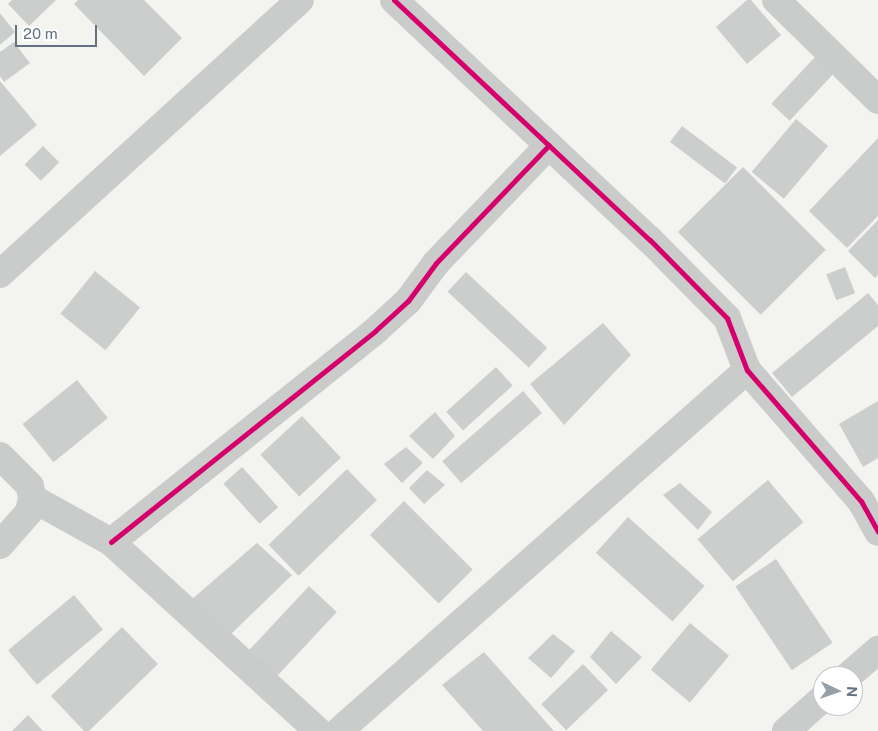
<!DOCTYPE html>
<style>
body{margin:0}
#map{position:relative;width:878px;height:731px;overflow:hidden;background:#f3f3f0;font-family:"Public Sans",sans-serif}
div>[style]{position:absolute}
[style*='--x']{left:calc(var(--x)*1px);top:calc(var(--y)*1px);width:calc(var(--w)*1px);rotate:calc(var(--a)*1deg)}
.building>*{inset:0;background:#cccece;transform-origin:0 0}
.minor>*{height:28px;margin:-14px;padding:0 14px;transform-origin:14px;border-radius:14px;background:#cacccc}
.cycleway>*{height:5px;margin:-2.5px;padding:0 2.5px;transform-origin:2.5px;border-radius:2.5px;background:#d6006c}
span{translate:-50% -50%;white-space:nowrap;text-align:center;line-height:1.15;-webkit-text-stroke:5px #fff;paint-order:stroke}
.north{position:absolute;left:813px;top:666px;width:50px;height:50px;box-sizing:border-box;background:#fff;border:1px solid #c0c7cd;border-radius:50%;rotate:93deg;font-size:14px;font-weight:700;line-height:20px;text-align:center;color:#627281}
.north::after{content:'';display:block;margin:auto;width:18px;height:22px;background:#959fa8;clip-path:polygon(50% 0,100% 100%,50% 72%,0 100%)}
.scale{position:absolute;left:15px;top:25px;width:82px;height:22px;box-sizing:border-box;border:2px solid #627281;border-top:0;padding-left:6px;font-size:15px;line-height:18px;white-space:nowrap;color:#627281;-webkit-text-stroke:4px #fff;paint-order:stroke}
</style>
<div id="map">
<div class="building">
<i style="clip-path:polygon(12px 0,56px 0,29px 26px,8px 4px)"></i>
<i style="clip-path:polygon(78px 0,144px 0,182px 38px,144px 76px,74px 4px)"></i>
<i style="clip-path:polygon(747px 0,751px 0,781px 35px,747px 64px,716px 27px)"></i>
<i style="clip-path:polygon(0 13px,15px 32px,0 45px)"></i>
<i style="clip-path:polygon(14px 42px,30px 63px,4px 82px,0 76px,0 52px)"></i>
<i style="left:815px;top:57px;width:25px;height:64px;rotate:43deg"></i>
<i style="clip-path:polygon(0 81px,37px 125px,0 156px)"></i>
<i style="left:796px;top:119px;width:42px;height:69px;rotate:40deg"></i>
<i style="left:682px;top:126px;width:69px;height:20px;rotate:37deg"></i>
<i style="clip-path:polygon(878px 138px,878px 216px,847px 248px,809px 211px)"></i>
<i style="left:43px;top:146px;width:23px;height:26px;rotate:45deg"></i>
<i style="left:743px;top:167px;width:117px;height:92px;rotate:45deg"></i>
<i style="clip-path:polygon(878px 220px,878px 275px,875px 278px,848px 251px)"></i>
<i style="left:845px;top:267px;width:28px;height:20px;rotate:69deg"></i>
<i style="left:95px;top:271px;width:58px;height:55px;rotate:39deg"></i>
<i style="left:466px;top:272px;width:111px;height:27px;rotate:43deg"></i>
<i style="clip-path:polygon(868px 293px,878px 305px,878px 326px,792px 397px,772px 373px)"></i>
<i style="clip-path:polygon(603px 323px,631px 355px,564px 425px,530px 384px)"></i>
<i style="left:496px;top:367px;width:25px;height:67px;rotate:48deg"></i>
<i style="left:77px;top:380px;width:49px;height:70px;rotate:51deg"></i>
<i style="left:523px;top:391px;width:29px;height:107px;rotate:49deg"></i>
<i style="clip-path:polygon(878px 401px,878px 458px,863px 467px,839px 424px)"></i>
<i style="clip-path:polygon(435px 412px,455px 436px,433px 459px,409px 436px)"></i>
<i style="left:302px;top:416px;width:57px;height:57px;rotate:47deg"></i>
<i style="clip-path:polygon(406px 447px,423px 463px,402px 483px,384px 464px)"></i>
<i style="left:242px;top:467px;width:54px;height:25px;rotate:48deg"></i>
<i style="left:347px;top:469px;width:43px;height:109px;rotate:46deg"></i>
<i style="clip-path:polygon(427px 470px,445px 485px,424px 504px,409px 488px)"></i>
<i style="left:768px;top:480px;width:55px;height:92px;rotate:50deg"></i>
<i style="clip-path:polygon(680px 483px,712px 512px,698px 530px,663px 495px)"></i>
<i style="left:404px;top:501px;width:97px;height:48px;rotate:45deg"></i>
<i style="left:628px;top:517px;width:103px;height:48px;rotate:42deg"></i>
<i style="clip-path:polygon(257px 543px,292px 575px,229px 636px,191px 600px)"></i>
<i style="left:776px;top:559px;width:101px;height:49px;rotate:56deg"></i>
<i style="left:309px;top:586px;width:38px;height:92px;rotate:43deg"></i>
<i style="left:74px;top:595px;width:45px;height:86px;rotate:50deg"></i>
<i style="left:690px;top:623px;width:51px;height:61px;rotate:40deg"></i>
<i style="clip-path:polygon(122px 627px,158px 664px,89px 731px,84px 731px,51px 696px)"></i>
<i style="clip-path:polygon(611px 631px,642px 657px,616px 684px,590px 657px)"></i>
<i style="clip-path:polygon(553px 634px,575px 651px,551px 678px,528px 658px)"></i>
<i style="clip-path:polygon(484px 652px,554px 731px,483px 731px,442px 685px)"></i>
<i style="left:583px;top:664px;width:36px;height:58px;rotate:46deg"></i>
<i style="clip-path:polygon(28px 715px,43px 731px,12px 731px)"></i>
</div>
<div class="minor">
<i style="--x:394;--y:0;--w:351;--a:43.2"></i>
<i style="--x:650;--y:240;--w:110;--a:45.4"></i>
<i style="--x:727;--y:318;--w:56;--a:69"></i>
<i style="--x:747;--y:370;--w:174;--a:49"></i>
<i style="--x:861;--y:501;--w:35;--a:61"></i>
<i style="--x:776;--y:0;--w:143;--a:44.4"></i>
<i style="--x:0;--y:274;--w:406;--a:-42.4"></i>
<i style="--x:0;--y:456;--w:42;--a:45"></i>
<i style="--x:30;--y:486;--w:12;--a:81"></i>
<i style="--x:32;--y:498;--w:14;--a:102"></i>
<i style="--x:29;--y:512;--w:44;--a:131.3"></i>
<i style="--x:32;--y:498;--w:90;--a:29.1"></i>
<i style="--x:111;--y:542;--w:280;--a:42.4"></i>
<i style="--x:111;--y:542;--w:338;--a:-38.6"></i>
<i style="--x:375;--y:331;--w:45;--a:-42.3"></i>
<i style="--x:408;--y:301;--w:47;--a:-53.6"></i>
<i style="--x:436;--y:263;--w:163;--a:-46.2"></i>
<i style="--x:848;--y:676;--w:40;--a:-41"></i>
<i style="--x:339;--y:731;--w:545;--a:-41.5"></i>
<i style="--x:786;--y:731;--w:50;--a:-41.7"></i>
</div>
<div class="cycleway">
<i style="--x:394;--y:0;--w:351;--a:43.2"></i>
<i style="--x:650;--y:240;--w:110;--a:45.4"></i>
<i style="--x:727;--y:318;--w:56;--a:69"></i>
<i style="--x:747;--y:370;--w:174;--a:49"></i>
<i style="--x:861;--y:501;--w:35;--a:61"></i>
<i style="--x:111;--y:542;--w:338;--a:-38.6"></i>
<i style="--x:375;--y:331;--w:45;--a:-42.3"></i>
<i style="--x:408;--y:301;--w:47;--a:-53.6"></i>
<i style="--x:436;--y:263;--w:163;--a:-46.2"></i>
</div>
<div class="north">N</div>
<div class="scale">20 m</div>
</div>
